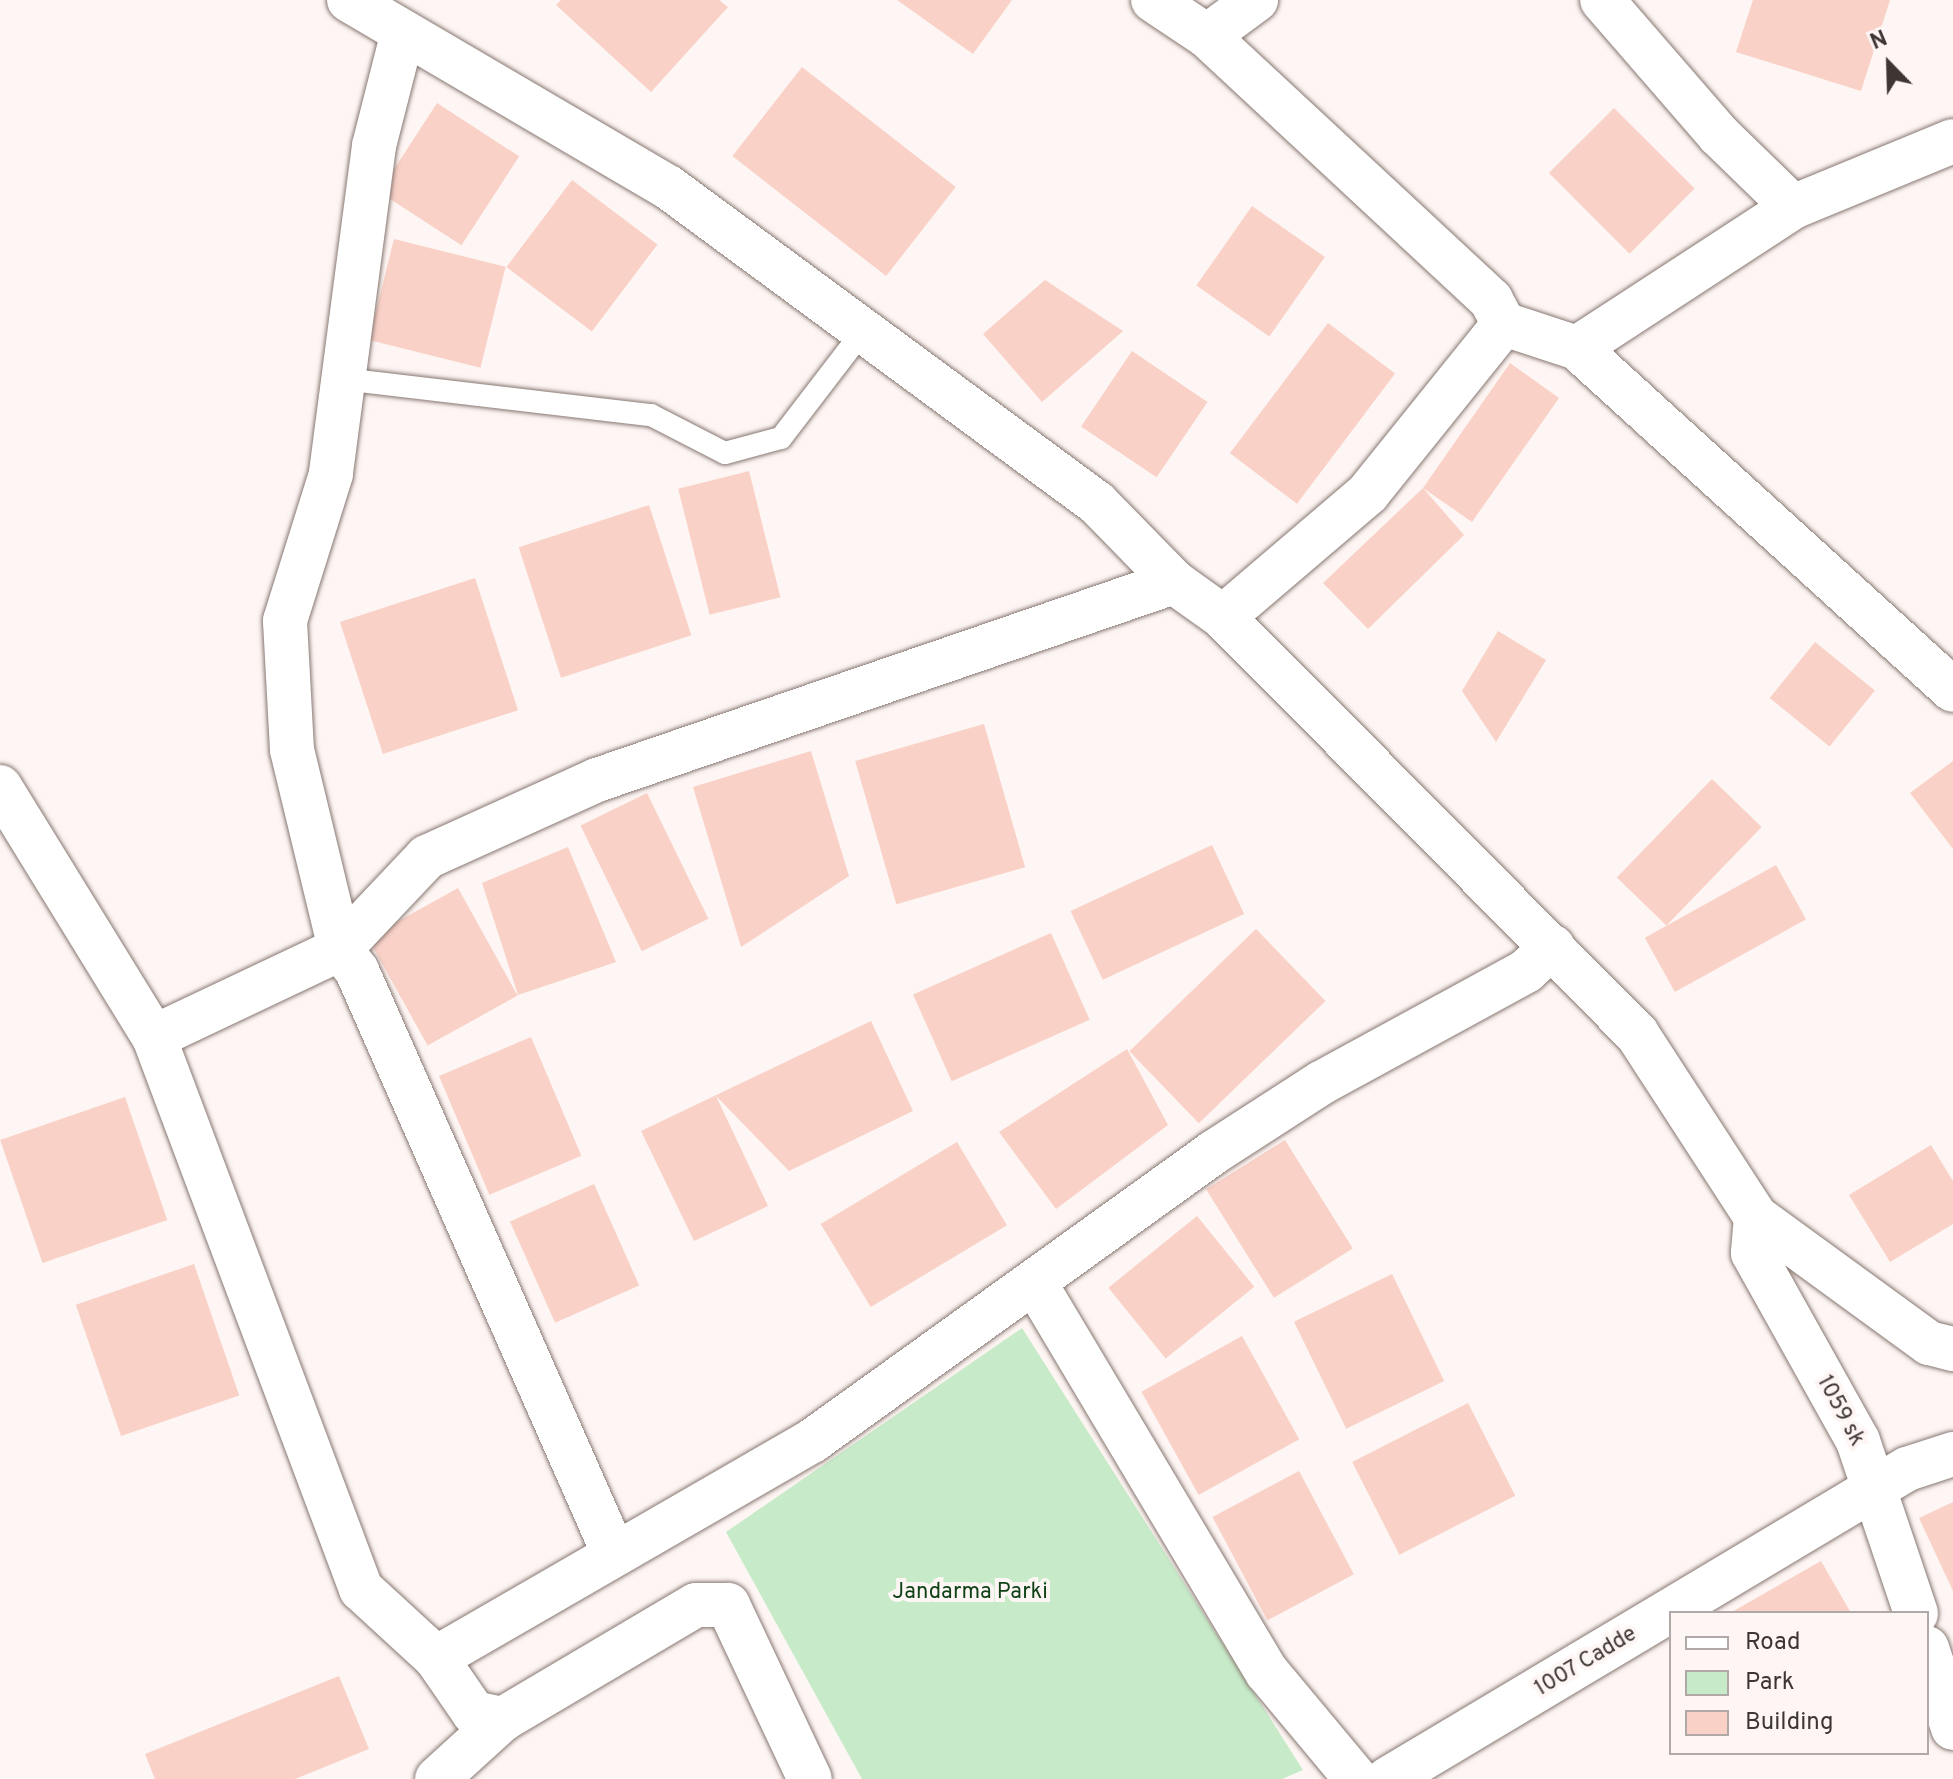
<!DOCTYPE html>
<style>
body{margin:0}
#map{position:relative;width:1953px;height:1779px;overflow:hidden;background:#fef6f4;font-family:Overpass,sans-serif}
div>[style]{position:absolute}
[style*='--x']{left:calc(var(--x)*1px);top:calc(var(--y)*1px);width:calc(var(--w)*1px);rotate:calc(var(--a)*1deg)}
.green>*{inset:0;background:#c7ebc9}
.building>*{inset:0;background:#f9d1c7;transform-origin:0 0}
.roads{filter:drop-shadow(0 0 2px #877771) drop-shadow(0 0 2px #877771)}
.service>*{height:22px;margin:-11px;padding:0 11px;transform-origin:11px;border-radius:11px;background:#fff}
.minor>*{height:44px;margin:-22px;padding:0 22px;transform-origin:22px;border-radius:22px;background:#fff}
span{translate:-50% -50%;white-space:nowrap;text-align:center;line-height:1.15;-webkit-text-stroke:8px #fef6f4;paint-order:stroke}
.street-label{font-size:22px;color:#3d3633}
.park-label{font-size:22px;color:#104218}
.legend{position:absolute;left:1669px;top:1611px;width:260px;height:144px;box-sizing:border-box;background:#fef6f4;border:2px solid #b1a9a7;margin:0;padding:10px 14px;list-style:none;font-size:24px;color:#3d3633}
.legend li{display:flex;align-items:center;gap:16px;height:40px}
.legend b{width:40px;border:2px solid #b1a9a7}
.north{position:absolute;left:1849px;top:24px;width:80px;height:80px;-webkit-text-stroke:6px #fef6f4;paint-order:stroke;rotate:337deg;font-size:22px;font-weight:700;line-height:32px;text-align:center;color:#3d3633}
.north::after{content:'';display:block;margin:auto;width:28px;height:36px;background:#3d3633;clip-path:polygon(50% 0,100% 100%,50% 72%,0 100%)}
</style>
<div id="map">
<div class="green">
<i style="clip-path:polygon(1022px 1328px,1303px 1770px,1282px 1779px,862px 1779px,726px 1532px)"></i>
</div>
<div class="building">
<i style="clip-path:polygon(561px 0,719px 0,728px 7px,651px 92px,556px 5px)"></i>
<i style="clip-path:polygon(897px 0,1012px 0,973px 54px)"></i>
<i style="clip-path:polygon(1753px 0,1890px 0,1861px 91px,1736px 52px)"></i>
<i style="left:802px;top:67px;width:195px;height:113px;rotate:38deg"></i>
<i style="left:437px;top:103px;width:98px;height:106px;rotate:33deg"></i>
<i style="left:1614px;top:108px;width:114px;height:92px;rotate:45deg"></i>
<i style="left:572px;top:180px;width:107px;height:109px;rotate:37deg"></i>
<i style="left:1252px;top:206px;width:89px;height:97px;rotate:35deg"></i>
<i style="left:394px;top:239px;width:115px;height:104px;rotate:14deg"></i>
<i style="clip-path:polygon(1045px 280px,1123px 331px,1042px 402px,983px 334px)"></i>
<i style="left:1328px;top:323px;width:84px;height:163px;rotate:37deg"></i>
<i style="left:1132px;top:351px;width:91px;height:91px;rotate:34deg"></i>
<i style="clip-path:polygon(1510px 363px,1559px 398px,1472px 522px,1423px 488px,1464px 535px,1368px 629px,1323px 583px,1423px 488px)"></i>
<i style="left:749px;top:471px;width:130px;height:73px;rotate:76deg"></i>
<i style="left:649px;top:505px;width:137px;height:137px;rotate:72deg"></i>
<i style="left:475px;top:578px;width:139px;height:142px;rotate:72deg"></i>
<i style="clip-path:polygon(1498px 631px,1546px 660px,1496px 742px,1462px 691px)"></i>
<i style="left:1815px;top:642px;width:77px;height:72px;rotate:39deg"></i>
<i style="left:984px;top:724px;width:149px;height:134px;rotate:74deg"></i>
<i style="clip-path:polygon(811px 751px,849px 876px,741px 947px,693px 787px)"></i>
<i style="clip-path:polygon(1953px 761px,1953px 849px,1910px 793px)"></i>
<i style="left:1712px;top:779px;width:69px;height:137px;rotate:44deg"></i>
<i style="left:647px;top:793px;width:140px;height:74px;rotate:64deg"></i>
<i style="left:1212px;top:845px;width:76px;height:156px;rotate:65deg"></i>
<i style="clip-path:polygon(568px 847px,616px 962px,518px 995px,482px 883px)"></i>
<i style="left:1776px;top:865px;width:62px;height:150px;rotate:61deg"></i>
<i style="left:458px;top:888px;width:123px;height:103px;rotate:61deg"></i>
<i style="left:1256px;top:929px;width:100px;height:176px;rotate:46deg"></i>
<i style="left:1051px;top:933px;width:95px;height:151px;rotate:66deg"></i>
<i style="clip-path:polygon(871px 1021px,913px 1111px,789px 1171px,716px 1096px,768px 1206px,694px 1241px,641px 1131px)"></i>
<i style="left:531px;top:1037px;width:129px;height:100px;rotate:67deg"></i>
<i style="clip-path:polygon(1127px 1049px,1168px 1125px,1056px 1209px,999px 1132px)"></i>
<i style="left:125px;top:1097px;width:130px;height:132px;rotate:71deg"></i>
<i style="left:1285px;top:1140px;width:128px;height:93px;rotate:58deg"></i>
<i style="left:957px;top:1142px;width:97px;height:159px;rotate:59deg"></i>
<i style="clip-path:polygon(1931px 1145px,1953px 1181px,1953px 1224px,1890px 1262px,1849px 1195px)"></i>
<i style="left:594px;top:1184px;width:111px;height:92px;rotate:66deg"></i>
<i style="left:1197px;top:1216px;width:91px;height:114px;rotate:51deg"></i>
<i style="left:194px;top:1264px;width:139px;height:125px;rotate:71deg"></i>
<i style="left:1392px;top:1274px;width:119px;height:109px;rotate:64deg"></i>
<i style="left:1242px;top:1336px;width:118px;height:115px;rotate:61deg"></i>
<i style="left:1468px;top:1403px;width:104px;height:130px;rotate:63deg"></i>
<i style="left:1299px;top:1471px;width:117px;height:98px;rotate:62deg"></i>
<i style="clip-path:polygon(1953px 1502px,1953px 1591px,1919px 1518px)"></i>
<i style="clip-path:polygon(1821px 1561px,1851px 1613px,1730px 1613px)"></i>
<i style="clip-path:polygon(339px 1676px,369px 1749px,295px 1779px,155px 1779px,145px 1754px)"></i>
</div>
<div class="roads">
<div class="service">
<i style="--x:343;--y:379;--w:310;--a:6.7"></i>
<i style="--x:651;--y:415;--w:83;--a:27.2"></i>
<i style="--x:725;--y:453;--w:58;--a:-15"></i>
<i style="--x:781;--y:438;--w:135;--a:-52.5"></i>
</div>
<div class="minor">
<i style="--x:349;--y:0;--w:370;--a:30.4"></i>
<i style="--x:668;--y:187;--w:533;--a:36.38"></i>
<i style="--x:1097;--y:503;--w:110;--a:45.7"></i>
<i style="--x:1174;--y:582;--w:60;--a:35.5"></i>
<i style="--x:1223;--y:617;--w:588;--a:45.21"></i>
<i style="--x:1637;--y:1034;--w:218;--a:57"></i>
<i style="--x:1756;--y:1217;--w:214;--a:36.1"></i>
<i style="--x:1929;--y:1343;--w:25;--a:14"></i>
<i style="--x:1153;--y:0;--w:65;--a:33.7"></i>
<i style="--x:1207;--y:36;--w:388;--a:42.9"></i>
<i style="--x:1491;--y:300;--w:27;--a:62"></i>
<i style="--x:1504;--y:324;--w:77;--a:18.2"></i>
<i style="--x:1577;--y:348;--w:508;--a:42.29"></i>
<i style="--x:1602;--y:0;--w:179;--a:49.1"></i>
<i style="--x:1719;--y:135;--w:103;--a:44.2"></i>
<i style="--x:403;--y:32;--w:118;--a:104.3"></i>
<i style="--x:374;--y:146;--w:331;--a:97.5"></i>
<i style="--x:331;--y:474;--w:154;--a:107.4"></i>
<i style="--x:285;--y:621;--w:129;--a:86.9"></i>
<i style="--x:292;--y:750;--w:205;--a:76.4"></i>
<i style="--x:340;--y:949;--w:28;--a:52"></i>
<i style="--x:357;--y:971;--w:637;--a:66.21"></i>
<i style="--x:1207;--y:36;--w:61;--a:-36.3"></i>
<i style="--x:1577;--y:348;--w:258;--a:-33.1"></i>
<i style="--x:1793;--y:207;--w:173;--a:-22.4"></i>
<i style="--x:1223;--y:617;--w:191;--a:-40.5"></i>
<i style="--x:1368;--y:493;--w:217;--a:-51.2"></i>
<i style="--x:0;--y:787;--w:294;--a:58.4"></i>
<i style="--x:154;--y:1037;--w:590;--a:69.44"></i>
<i style="--x:361;--y:1589;--w:102;--a:42.6"></i>
<i style="--x:436;--y:1658;--w:67;--a:55.4"></i>
<i style="--x:474;--y:1713;--w:30;--a:12"></i>
<i style="--x:503;--y:1719;--w:224;--a:-30.6"></i>
<i style="--x:696;--y:1605;--w:32;--a:0"></i>
<i style="--x:728;--y:1605;--w:192;--a:64.8"></i>
<i style="--x:154;--y:1037;--w:206;--a:-25.3"></i>
<i style="--x:340;--y:949;--w:127;--a:-46.6"></i>
<i style="--x:427;--y:857;--w:187;--a:-24.4"></i>
<i style="--x:597;--y:780;--w:610;--a:-18.94"></i>
<i style="--x:1756;--y:1217;--w:36;--a:95"></i>
<i style="--x:1753;--y:1253;--w:215;--a:60.8"></i>
<i style="--x:1858;--y:1441;--w:182;--a:71.4"></i>
<i style="--x:1036;--y:1285;--w:451;--a:59.2"></i>
<i style="--x:1267;--y:1672;--w:139;--a:50.2"></i>
<i style="--x:1927;--y:1648;--w:84;--a:72"></i>
<i style="--x:436;--y:1658;--w:434;--a:-30"></i>
<i style="--x:812;--y:1441;--w:495;--a:-35.7"></i>
<i style="--x:1214;--y:1152;--w:127;--a:-32.8"></i>
<i style="--x:1321;--y:1083;--w:234;--a:-28.6"></i>
<i style="--x:1526;--y:971;--w:36;--a:-42"></i>
<i style="--x:437;--y:1779;--w:89;--a:-42.3"></i>
<i style="--x:1388;--y:1779;--w:605;--a:-30.85"></i>
<i style="--x:1907;--y:1469;--w:48;--a:-18.1"></i>
</div>
</div>
<div class="street-label">
<span style="left:1840px;top:1411px;rotate:62deg">1059 sk</span>
<span style="left:1586px;top:1662px;rotate:-31deg">1007 Cadde</span>
</div>
<div class="park-label">
<span style="left:970px;top:1593px">Jandarma Parki</span>
</div>
<ul class="legend">
<li><b style="height:10px;background:#fff"></b>Road</li>
<li><b style="height:22px;background:#c7ebc9"></b>Park</li>
<li><b style="height:22px;background:#f9d1c7"></b>Building</li>
</ul>
<div class="north">N</div>
</div>
